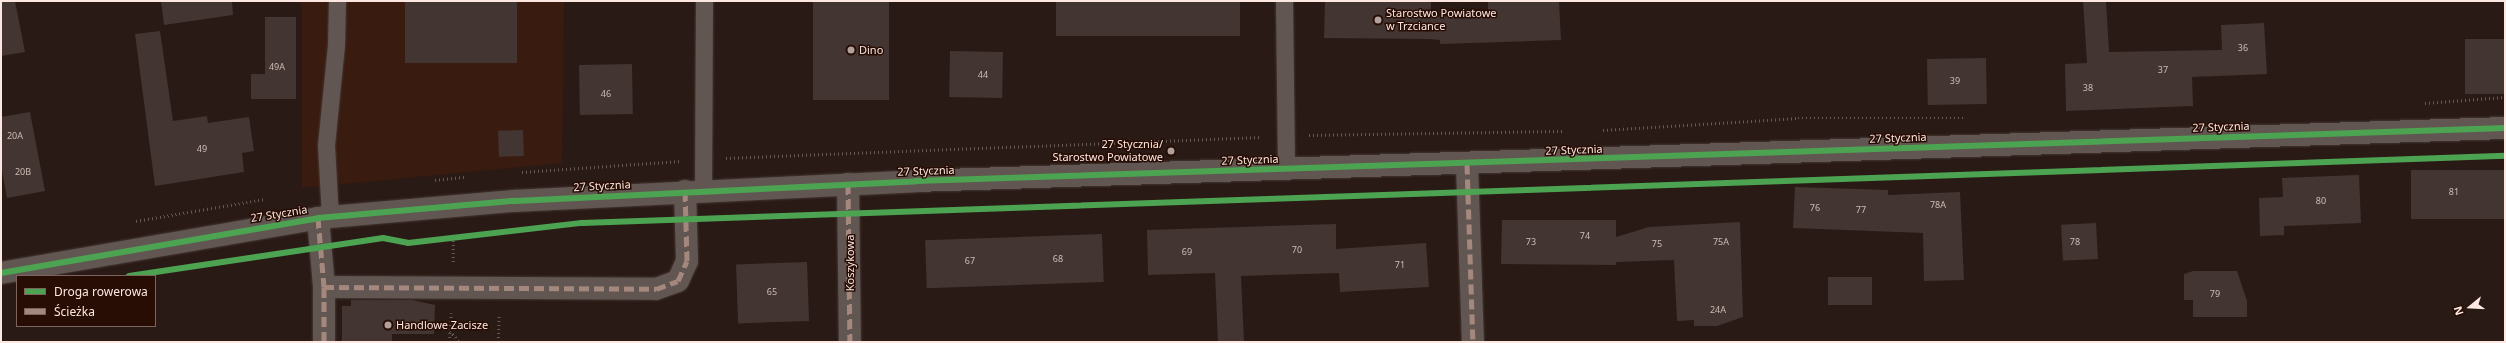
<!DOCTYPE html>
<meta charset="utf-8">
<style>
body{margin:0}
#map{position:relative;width:2506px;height:343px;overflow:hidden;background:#2a1a15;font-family:"Noto Sans",sans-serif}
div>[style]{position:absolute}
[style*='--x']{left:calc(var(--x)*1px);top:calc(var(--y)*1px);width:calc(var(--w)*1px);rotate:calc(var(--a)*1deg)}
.built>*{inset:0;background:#3a1b0f}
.building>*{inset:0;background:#433532;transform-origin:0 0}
.path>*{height:2.5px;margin-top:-1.25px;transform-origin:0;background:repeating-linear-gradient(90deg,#655956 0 1px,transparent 0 4px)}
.roads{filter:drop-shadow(0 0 1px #443734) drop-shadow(0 0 1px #443734)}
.lane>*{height:17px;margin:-8.5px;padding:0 8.5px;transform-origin:8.5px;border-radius:8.5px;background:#615651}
.street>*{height:22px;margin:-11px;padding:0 11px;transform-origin:11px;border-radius:11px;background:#615651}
.secondary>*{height:22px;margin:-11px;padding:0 11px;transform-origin:11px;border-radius:11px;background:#615651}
.quiet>*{height:5px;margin-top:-2.5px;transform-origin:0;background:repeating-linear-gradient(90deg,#a5887d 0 10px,transparent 0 15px)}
.cycleway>*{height:6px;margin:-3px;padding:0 3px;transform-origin:3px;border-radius:3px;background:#4ca352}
.dots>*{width:11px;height:11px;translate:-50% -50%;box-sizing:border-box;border:2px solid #270d04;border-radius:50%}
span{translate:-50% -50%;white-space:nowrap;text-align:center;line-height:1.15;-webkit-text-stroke:3px #270d04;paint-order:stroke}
.number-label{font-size:9px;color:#cebbb5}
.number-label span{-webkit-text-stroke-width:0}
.poi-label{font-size:11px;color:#fce8e1}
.left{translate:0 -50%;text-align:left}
.right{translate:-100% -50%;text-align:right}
.street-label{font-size:11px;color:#fce8e1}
.frame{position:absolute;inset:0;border:2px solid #fce8e1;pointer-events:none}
.legend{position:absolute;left:16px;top:275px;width:140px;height:52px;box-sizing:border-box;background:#270d04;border:1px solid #7c655c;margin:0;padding:5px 7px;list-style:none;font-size:12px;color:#fce8e1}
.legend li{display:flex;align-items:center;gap:8px;height:20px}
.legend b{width:20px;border:1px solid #7c655c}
.north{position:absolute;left:2450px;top:287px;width:40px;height:40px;-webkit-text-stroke:3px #270d04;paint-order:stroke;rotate:252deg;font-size:11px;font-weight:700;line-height:16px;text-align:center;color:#fce8e1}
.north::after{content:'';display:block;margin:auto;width:14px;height:18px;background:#fce8e1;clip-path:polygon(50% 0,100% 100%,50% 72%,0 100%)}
</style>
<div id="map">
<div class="built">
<i style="clip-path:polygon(302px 1px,564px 1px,562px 163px,302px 188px)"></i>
</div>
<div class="building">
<i style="clip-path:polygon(1px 1px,15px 1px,25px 52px,1px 56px)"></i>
<i style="clip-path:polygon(161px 1px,232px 1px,233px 15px,164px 25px)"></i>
<i style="left:405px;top:1px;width:112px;height:62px"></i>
<i style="left:813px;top:1px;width:76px;height:99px"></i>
<i style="left:1056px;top:1px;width:184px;height:35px"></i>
<i style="clip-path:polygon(1325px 1px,1431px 1px,1431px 17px,1488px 15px,1488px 1px,1559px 1px,1561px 40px,1440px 44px,1440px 40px,1429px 39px,1324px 38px)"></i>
<i style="clip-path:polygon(2083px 1px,2106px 1px,2109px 52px,2222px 50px,2221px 25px,2264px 23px,2267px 74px,2192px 77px,2193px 106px,2066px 111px,2065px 64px,2087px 63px)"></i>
<i style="clip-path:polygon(265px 17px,296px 17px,296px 99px,251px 99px,251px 74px,265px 74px)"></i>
<i style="clip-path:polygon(160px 31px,173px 121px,207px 116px,208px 123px,249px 117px,254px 151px,242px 153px,244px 172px,155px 186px,135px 34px)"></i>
<i style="left:2465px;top:39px;width:40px;height:55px"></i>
<i style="left:950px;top:51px;width:53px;height:46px;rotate:1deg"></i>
<i style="left:1986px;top:58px;width:46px;height:59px;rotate:89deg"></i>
<i style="left:632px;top:64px;width:50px;height:53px;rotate:89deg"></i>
<i style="clip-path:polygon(30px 112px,45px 191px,7px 198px,1px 165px,1px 117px)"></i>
<i style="left:523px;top:130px;width:26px;height:25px;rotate:88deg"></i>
<i style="left:2505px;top:170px;width:49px;height:94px;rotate:90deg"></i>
<i style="clip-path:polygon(2359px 175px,2361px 223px,2284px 226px,2284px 235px,2260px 236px,2259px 198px,2283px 197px,2282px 178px)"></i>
<i style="clip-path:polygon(1795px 187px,1888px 190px,1888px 195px,1960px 192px,1964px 280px,1924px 281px,1923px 233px,1793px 228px)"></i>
<i style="clip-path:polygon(1502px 220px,1616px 220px,1616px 237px,1649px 227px,1740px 222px,1743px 317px,1717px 326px,1694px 326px,1694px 320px,1677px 321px,1674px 260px,1616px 262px,1616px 265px,1501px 264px)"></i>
<i style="left:2096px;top:223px;width:36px;height:35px;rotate:87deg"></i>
<i style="clip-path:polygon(1336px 224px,1336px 249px,1426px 243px,1429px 287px,1340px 292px,1339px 273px,1241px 276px,1244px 342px,1218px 342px,1215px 273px,1148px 275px,1147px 230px)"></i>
<i style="left:1102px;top:234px;width:48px;height:177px;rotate:88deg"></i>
<i style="left:807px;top:262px;width:59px;height:71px;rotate:88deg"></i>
<i style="clip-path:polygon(2193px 271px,2237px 271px,2247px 301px,2247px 317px,2193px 317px,2193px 300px,2184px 300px,2184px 274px)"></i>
<i style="left:1872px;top:277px;width:28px;height:44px;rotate:90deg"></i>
<i style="clip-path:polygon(351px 300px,412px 300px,435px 305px,434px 334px,392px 334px,392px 342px,342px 342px,342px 306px,351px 306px)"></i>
</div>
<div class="path">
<i style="--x:2425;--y:103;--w:80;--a:-4.3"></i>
<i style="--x:1603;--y:130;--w:195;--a:-3.5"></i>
<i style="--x:1798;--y:118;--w:168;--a:0"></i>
<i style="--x:1309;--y:135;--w:255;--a:-0.9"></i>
<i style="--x:726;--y:158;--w:536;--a:-2.24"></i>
<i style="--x:522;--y:172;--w:159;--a:-4"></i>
<i style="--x:435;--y:180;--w:30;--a:-6"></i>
<i style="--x:136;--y:221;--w:131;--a:-9.7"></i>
<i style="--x:453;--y:262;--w:23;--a:-90"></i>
<i style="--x:450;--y:331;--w:15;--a:48"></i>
<i style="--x:449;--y:342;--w:29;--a:-86"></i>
<i style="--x:498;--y:342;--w:27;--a:-88"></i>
</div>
<div class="roads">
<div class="lane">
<i style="--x:1284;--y:1;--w:168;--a:89.3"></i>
<i style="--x:703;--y:190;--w:189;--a:-89.7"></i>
<i style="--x:330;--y:217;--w:72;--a:-93.2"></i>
<i style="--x:326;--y:145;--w:100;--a:-84.3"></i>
<i style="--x:336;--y:45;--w:44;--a:-88.7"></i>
</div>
<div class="street">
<i style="--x:1467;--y:164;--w:178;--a:88.1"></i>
<i style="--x:848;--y:184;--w:158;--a:89.3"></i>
<i style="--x:318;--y:218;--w:69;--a:85"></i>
<i style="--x:324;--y:342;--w:55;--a:-90"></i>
<i style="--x:324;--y:287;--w:332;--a:0.3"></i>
<i style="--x:656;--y:289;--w:23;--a:-20"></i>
<i style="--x:678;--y:281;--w:22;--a:-66"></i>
<i style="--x:687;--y:261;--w:70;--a:-91.6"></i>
</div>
<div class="secondary">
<i style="--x:1;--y:273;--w:322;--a:-9.8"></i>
<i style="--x:318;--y:218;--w:197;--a:-5"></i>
<i style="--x:514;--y:201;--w:402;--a:-2.8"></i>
<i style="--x:916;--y:181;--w:1590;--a:-1.91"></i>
</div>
</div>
<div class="quiet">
<i style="--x:1467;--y:164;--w:178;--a:88.1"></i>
<i style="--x:848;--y:184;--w:158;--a:89.3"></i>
<i style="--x:318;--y:218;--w:69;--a:85"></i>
<i style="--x:324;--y:342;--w:55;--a:-90"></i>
<i style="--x:324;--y:287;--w:332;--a:0.3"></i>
<i style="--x:656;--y:289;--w:23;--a:-20"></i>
<i style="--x:678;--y:281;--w:22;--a:-66"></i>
<i style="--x:687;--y:261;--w:70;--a:-91.6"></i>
</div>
<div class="cycleway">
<i style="--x:1;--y:273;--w:322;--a:-9.8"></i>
<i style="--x:318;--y:218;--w:197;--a:-5"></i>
<i style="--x:514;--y:201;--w:402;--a:-2.8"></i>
<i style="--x:916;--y:181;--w:1590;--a:-1.91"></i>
<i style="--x:129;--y:276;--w:257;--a:-8.5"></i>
<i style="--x:383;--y:238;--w:25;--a:11"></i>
<i style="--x:408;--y:243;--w:175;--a:-6.6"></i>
<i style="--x:582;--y:223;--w:1924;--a:-2"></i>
</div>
<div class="dots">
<i style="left:1378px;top:20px;background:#b2a09a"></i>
<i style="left:851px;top:50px;background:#b2a09a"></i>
<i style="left:1171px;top:151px;background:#b2a09a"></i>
<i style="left:388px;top:325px;background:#b2a09a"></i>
</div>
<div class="number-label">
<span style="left:2243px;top:48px">36</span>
<span style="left:277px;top:67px">49A</span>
<span style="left:2163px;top:70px">37</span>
<span style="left:983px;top:75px">44</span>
<span style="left:1955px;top:81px">39</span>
<span style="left:2088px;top:88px">38</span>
<span style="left:606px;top:94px">46</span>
<span style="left:15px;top:136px">20A</span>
<span style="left:202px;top:149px">49</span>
<span style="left:23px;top:172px">20B</span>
<span style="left:2454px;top:192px">81</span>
<span style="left:2321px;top:201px">80</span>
<span style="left:1938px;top:205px">78A</span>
<span style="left:1815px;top:208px">76</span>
<span style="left:1861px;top:210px">77</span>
<span style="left:1585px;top:236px">74</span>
<span style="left:1531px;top:242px">73</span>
<span style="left:1721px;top:242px">75A</span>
<span style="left:2075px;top:242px">78</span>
<span style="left:1657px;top:244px">75</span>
<span style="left:1297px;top:250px">70</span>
<span style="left:1187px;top:252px">69</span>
<span style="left:1058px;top:259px">68</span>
<span style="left:970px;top:261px">67</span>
<span style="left:1400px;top:265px">71</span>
<span style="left:772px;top:292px">65</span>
<span style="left:2215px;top:294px">79</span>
<span style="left:1718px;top:310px">24A</span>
</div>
<div class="poi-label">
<span class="left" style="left:1386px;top:20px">Starostwo Powiatowe<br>w Trzciance</span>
<span class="left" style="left:859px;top:50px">Dino</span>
<span class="right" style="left:1163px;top:151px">27 Stycznia/<br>Starostwo Powiatowe</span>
<span class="left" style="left:396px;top:325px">Handlowe Zacisze</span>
</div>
<div class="street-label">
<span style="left:2221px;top:127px;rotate:-2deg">27 Stycznia</span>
<span style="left:1898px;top:138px;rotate:-2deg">27 Stycznia</span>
<span style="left:1574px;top:150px;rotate:-2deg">27 Stycznia</span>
<span style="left:1250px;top:160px;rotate:-2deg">27 Stycznia</span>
<span style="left:926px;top:171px;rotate:-2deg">27 Stycznia</span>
<span style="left:602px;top:186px;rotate:-3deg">27 Stycznia</span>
<span style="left:279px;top:214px;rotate:-9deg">27 Stycznia</span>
<span style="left:850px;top:263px;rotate:-90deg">Koszykowa</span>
</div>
<div class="frame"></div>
<ul class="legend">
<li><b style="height:5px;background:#4ca352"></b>Droga rowerowa</li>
<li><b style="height:5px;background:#a5887d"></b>Ścieżka</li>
</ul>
<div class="north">N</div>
</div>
